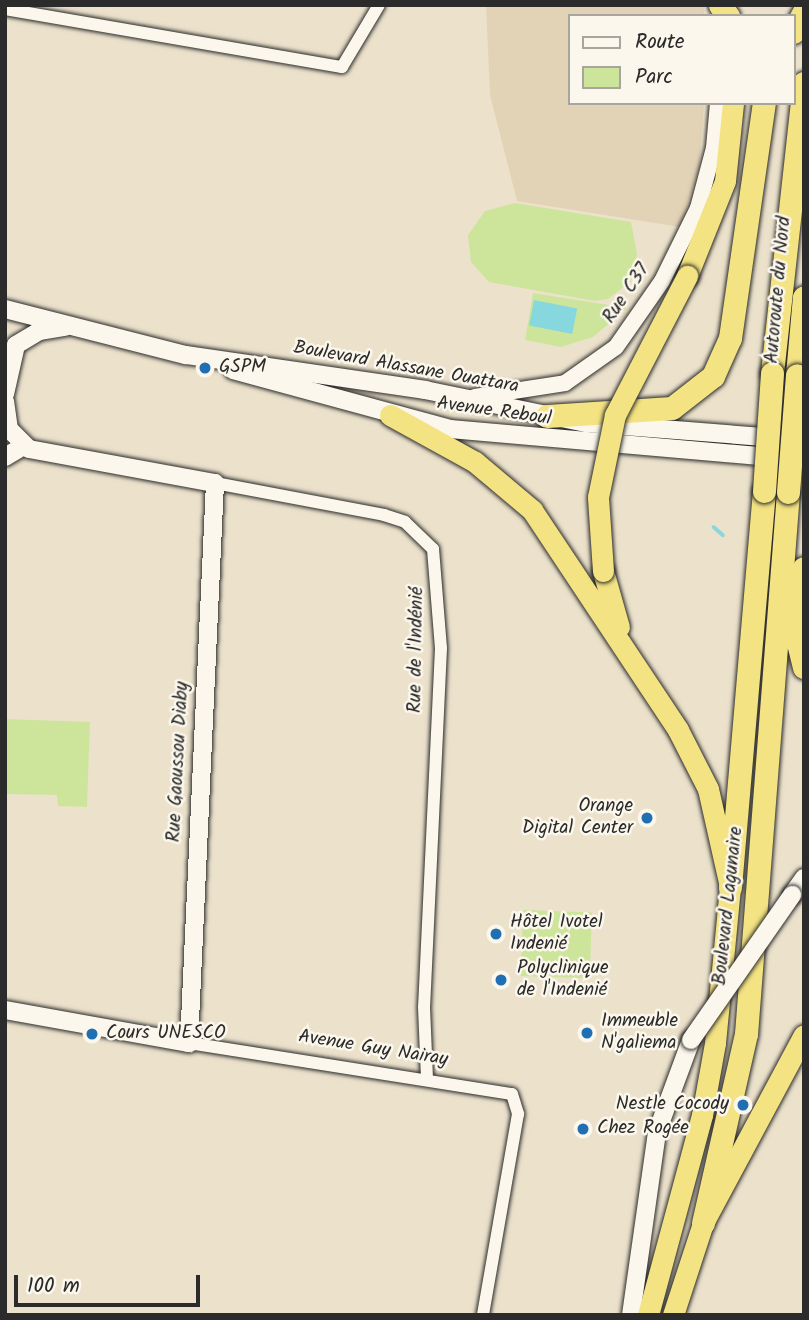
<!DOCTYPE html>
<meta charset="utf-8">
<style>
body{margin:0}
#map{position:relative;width:809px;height:1320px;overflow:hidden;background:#ece2cc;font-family:Kalam,sans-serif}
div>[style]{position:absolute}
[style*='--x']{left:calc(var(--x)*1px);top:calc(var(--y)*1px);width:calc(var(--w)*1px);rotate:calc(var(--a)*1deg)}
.built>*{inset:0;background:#e2d3b6}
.green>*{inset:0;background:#cde59b;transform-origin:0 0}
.water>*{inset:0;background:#87d8de;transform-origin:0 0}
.stream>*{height:3.5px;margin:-1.75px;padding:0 1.75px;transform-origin:1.75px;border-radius:1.75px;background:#87d8de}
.roads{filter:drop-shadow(0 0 2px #2b2b2b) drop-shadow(0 0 2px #2b2b2b)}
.minor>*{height:12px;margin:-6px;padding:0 6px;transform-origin:6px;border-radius:6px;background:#fbf7ec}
.tertiary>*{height:16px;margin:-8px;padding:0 8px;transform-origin:8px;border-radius:8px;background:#fbf7ec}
.secondary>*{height:18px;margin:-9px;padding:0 9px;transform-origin:9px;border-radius:9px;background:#fbf7ec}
.trunk>*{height:21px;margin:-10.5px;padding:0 10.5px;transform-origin:10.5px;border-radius:10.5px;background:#f4e382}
.motorway>*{height:23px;margin:-11.5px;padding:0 11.5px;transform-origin:11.5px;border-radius:11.5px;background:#f4e382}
.bridges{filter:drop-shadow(0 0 2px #2b2b2b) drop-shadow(0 0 2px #2b2b2b)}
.secondary-bridge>*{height:18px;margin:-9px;padding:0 9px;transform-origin:9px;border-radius:9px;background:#fbf7ec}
.trunk-bridge>*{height:21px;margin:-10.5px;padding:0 10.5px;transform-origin:10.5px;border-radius:10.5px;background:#f4e382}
.motorway-bridge>*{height:23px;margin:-11.5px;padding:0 11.5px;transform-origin:11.5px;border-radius:11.5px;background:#f4e382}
.dots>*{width:19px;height:19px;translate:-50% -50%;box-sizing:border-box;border:4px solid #fbf7ec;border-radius:50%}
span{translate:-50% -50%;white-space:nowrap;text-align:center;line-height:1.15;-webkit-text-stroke:5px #fbf7ec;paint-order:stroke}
.street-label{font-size:19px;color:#2b2b2b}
.poi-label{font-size:19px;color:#2b2b2b}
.left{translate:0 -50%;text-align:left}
.right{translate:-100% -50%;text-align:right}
.frame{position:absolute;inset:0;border:7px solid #2b2b2b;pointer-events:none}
.legend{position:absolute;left:568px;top:14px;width:228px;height:91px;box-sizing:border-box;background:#fbf7ec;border:2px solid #a8a59f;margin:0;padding:9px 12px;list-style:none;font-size:21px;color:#2b2b2b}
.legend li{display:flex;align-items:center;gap:14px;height:35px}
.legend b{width:35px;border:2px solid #a8a59f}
.scale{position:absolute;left:14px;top:1275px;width:186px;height:32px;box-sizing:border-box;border:4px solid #2b2b2b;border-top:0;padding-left:9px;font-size:21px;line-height:24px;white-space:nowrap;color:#2b2b2b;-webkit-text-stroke:5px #fbf7ec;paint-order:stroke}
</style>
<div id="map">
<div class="built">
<i style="clip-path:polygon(486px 5px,703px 5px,705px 16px,569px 16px,569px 103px,704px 103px,699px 166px,680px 227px,517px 201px,490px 95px)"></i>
</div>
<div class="green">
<i style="clip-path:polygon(515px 203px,631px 222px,637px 254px,631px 281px,608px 299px,595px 301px,489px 282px,471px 262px,468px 235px,485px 211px)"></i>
<i style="clip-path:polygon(533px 293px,627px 308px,593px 337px,561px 347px,525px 340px)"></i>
<i style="clip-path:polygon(5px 719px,90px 722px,87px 807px,58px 806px,57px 795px,5px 794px)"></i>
<i style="left:523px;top:910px;width:69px;height:66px;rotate:2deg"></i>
</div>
<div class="water">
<i style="left:534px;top:300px;width:44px;height:26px;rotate:11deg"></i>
</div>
<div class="stream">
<i style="--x:714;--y:527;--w:12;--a:42"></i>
</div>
<div class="roads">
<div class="minor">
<i style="--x:5;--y:9;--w:342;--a:9.8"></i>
<i style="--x:342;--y:67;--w:72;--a:-59.2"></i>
<i style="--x:215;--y:483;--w:172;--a:10.7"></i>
<i style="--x:384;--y:515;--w:22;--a:18"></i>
<i style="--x:405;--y:522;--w:39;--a:44"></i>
<i style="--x:433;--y:549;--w:99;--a:85.4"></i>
<i style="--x:441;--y:648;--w:359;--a:92.7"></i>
<i style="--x:424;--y:1007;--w:71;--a:87.6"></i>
<i style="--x:189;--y:1043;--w:327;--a:9"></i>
<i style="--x:512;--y:1094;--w:21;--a:73"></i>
<i style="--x:518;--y:1114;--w:204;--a:99.9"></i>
</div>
<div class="tertiary">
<i style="--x:475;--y:397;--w:91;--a:-8.8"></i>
<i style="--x:565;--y:383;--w:62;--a:-35.2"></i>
<i style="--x:616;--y:347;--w:80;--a:-55.1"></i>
<i style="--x:662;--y:281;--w:81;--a:-63.7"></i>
<i style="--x:698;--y:208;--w:62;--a:-75.1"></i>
<i style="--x:714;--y:148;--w:45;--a:-84.9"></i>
</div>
<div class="secondary">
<i style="--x:5;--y:309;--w:187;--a:14.3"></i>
<i style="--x:186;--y:355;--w:242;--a:8.3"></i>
<i style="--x:425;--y:390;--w:164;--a:11.6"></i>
<i style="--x:586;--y:423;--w:219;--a:4.5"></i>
<i style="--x:233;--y:370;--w:225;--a:15.2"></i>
<i style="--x:450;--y:429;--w:355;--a:5"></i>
<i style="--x:5;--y:394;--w:50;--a:-77.3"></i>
<i style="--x:16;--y:345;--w:27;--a:-31"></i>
<i style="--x:39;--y:331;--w:26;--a:-9"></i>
<i style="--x:5;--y:401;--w:28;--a:82"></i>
<i style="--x:9;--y:429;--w:28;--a:45"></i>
<i style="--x:29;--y:449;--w:189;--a:10.4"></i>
<i style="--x:215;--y:483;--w:561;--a:92.66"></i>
<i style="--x:189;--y:1043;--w:187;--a:-169.8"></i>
<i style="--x:5;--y:457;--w:21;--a:-31"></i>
<i style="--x:792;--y:895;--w:21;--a:-55"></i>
<i style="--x:631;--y:1315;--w:185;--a:-81.9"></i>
<i style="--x:657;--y:1132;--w:98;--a:-69.7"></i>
</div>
<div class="trunk">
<i style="--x:687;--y:276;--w:102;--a:-68.2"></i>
<i style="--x:725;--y:181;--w:78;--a:-84.1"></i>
<i style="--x:390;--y:415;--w:97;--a:28.9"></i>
<i style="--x:475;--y:462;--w:75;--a:40.1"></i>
<i style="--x:532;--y:510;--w:264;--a:56.4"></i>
<i style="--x:678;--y:730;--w:66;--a:63"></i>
<i style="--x:708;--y:789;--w:100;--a:77.3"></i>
<i style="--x:730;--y:887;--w:157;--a:95.5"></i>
<i style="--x:715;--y:1043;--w:73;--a:100.2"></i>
<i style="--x:702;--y:1115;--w:207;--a:105.1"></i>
<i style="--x:603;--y:571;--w:58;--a:74.1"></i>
<i style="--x:673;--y:1315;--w:97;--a:-71.9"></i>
<i style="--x:703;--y:1223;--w:213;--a:-61.8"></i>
</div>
<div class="motorway">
<i style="--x:720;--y:5;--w:14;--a:54"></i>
<i style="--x:793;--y:32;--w:24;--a:-62"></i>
<i style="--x:772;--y:373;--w:292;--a:-83.7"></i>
<i style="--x:797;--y:375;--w:78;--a:-84.9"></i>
<i style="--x:547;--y:416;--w:125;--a:-3.7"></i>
<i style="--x:672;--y:408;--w:52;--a:-38"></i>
<i style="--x:713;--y:376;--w:42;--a:-65.9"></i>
<i style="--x:730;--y:338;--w:237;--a:-81.8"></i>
<i style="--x:804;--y:568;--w:71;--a:95.6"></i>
<i style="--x:797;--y:639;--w:29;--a:76"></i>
<i style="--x:730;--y:887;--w:397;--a:-85.1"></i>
<i style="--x:703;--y:1223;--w:194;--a:-77.2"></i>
<i style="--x:746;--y:1034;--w:544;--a:-85.57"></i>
</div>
</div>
<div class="bridges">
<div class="secondary-bridge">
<i style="--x:691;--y:1040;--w:177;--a:-55.1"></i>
</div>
<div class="trunk-bridge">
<i style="--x:603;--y:571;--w:74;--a:-93.9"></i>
<i style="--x:598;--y:497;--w:84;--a:-78.3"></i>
<i style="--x:615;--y:415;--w:157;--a:-62.6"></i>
</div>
<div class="motorway-bridge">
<i style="--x:764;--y:491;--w:118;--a:-86.1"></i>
<i style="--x:788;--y:492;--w:117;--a:-85.6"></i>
</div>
</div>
<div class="dots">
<i style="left:205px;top:368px;background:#1f6fb2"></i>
<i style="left:647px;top:818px;background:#1f6fb2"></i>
<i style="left:496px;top:934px;background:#1f6fb2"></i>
<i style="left:501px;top:980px;background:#1f6fb2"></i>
<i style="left:587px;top:1033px;background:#1f6fb2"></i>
<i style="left:92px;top:1034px;background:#1f6fb2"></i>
<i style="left:743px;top:1105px;background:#1f6fb2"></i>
<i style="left:583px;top:1129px;background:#1f6fb2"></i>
</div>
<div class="street-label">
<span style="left:779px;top:290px;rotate:-85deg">Autoroute du Nord</span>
<span style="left:627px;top:294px;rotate:-56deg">Rue C37</span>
<span style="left:406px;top:368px;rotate:10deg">Boulevard Alassane Ouattara</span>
<span style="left:494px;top:412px;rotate:8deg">Avenue Reboul</span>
<span style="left:417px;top:650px;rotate:-89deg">Rue de l'Indénié</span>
<span style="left:179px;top:762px;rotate:-87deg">Rue Gaoussou Diaby</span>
<span style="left:729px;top:906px;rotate:-84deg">Boulevard Lagunaire</span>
<span style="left:373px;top:1049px;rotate:9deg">Avenue Guy Nairay</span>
</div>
<div class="poi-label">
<span class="left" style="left:219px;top:368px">GSPM</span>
<span class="right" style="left:633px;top:818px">Orange<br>Digital Center</span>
<span class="left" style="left:510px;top:934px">Hôtel Ivotel<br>Indenié</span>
<span class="left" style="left:517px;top:980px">Polyclinique<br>de l'Indenié</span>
<span class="left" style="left:601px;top:1033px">Immeuble<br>N'galiema</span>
<span class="left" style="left:106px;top:1034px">Cours UNESCO</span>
<span class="right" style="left:729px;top:1105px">Nestle Cocody</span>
<span class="left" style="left:597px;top:1129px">Chez Rogée</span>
</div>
<div class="frame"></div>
<ul class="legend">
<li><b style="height:9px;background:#fbf7ec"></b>Route</li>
<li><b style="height:19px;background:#cde59b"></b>Parc</li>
</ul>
<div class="scale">100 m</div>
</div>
